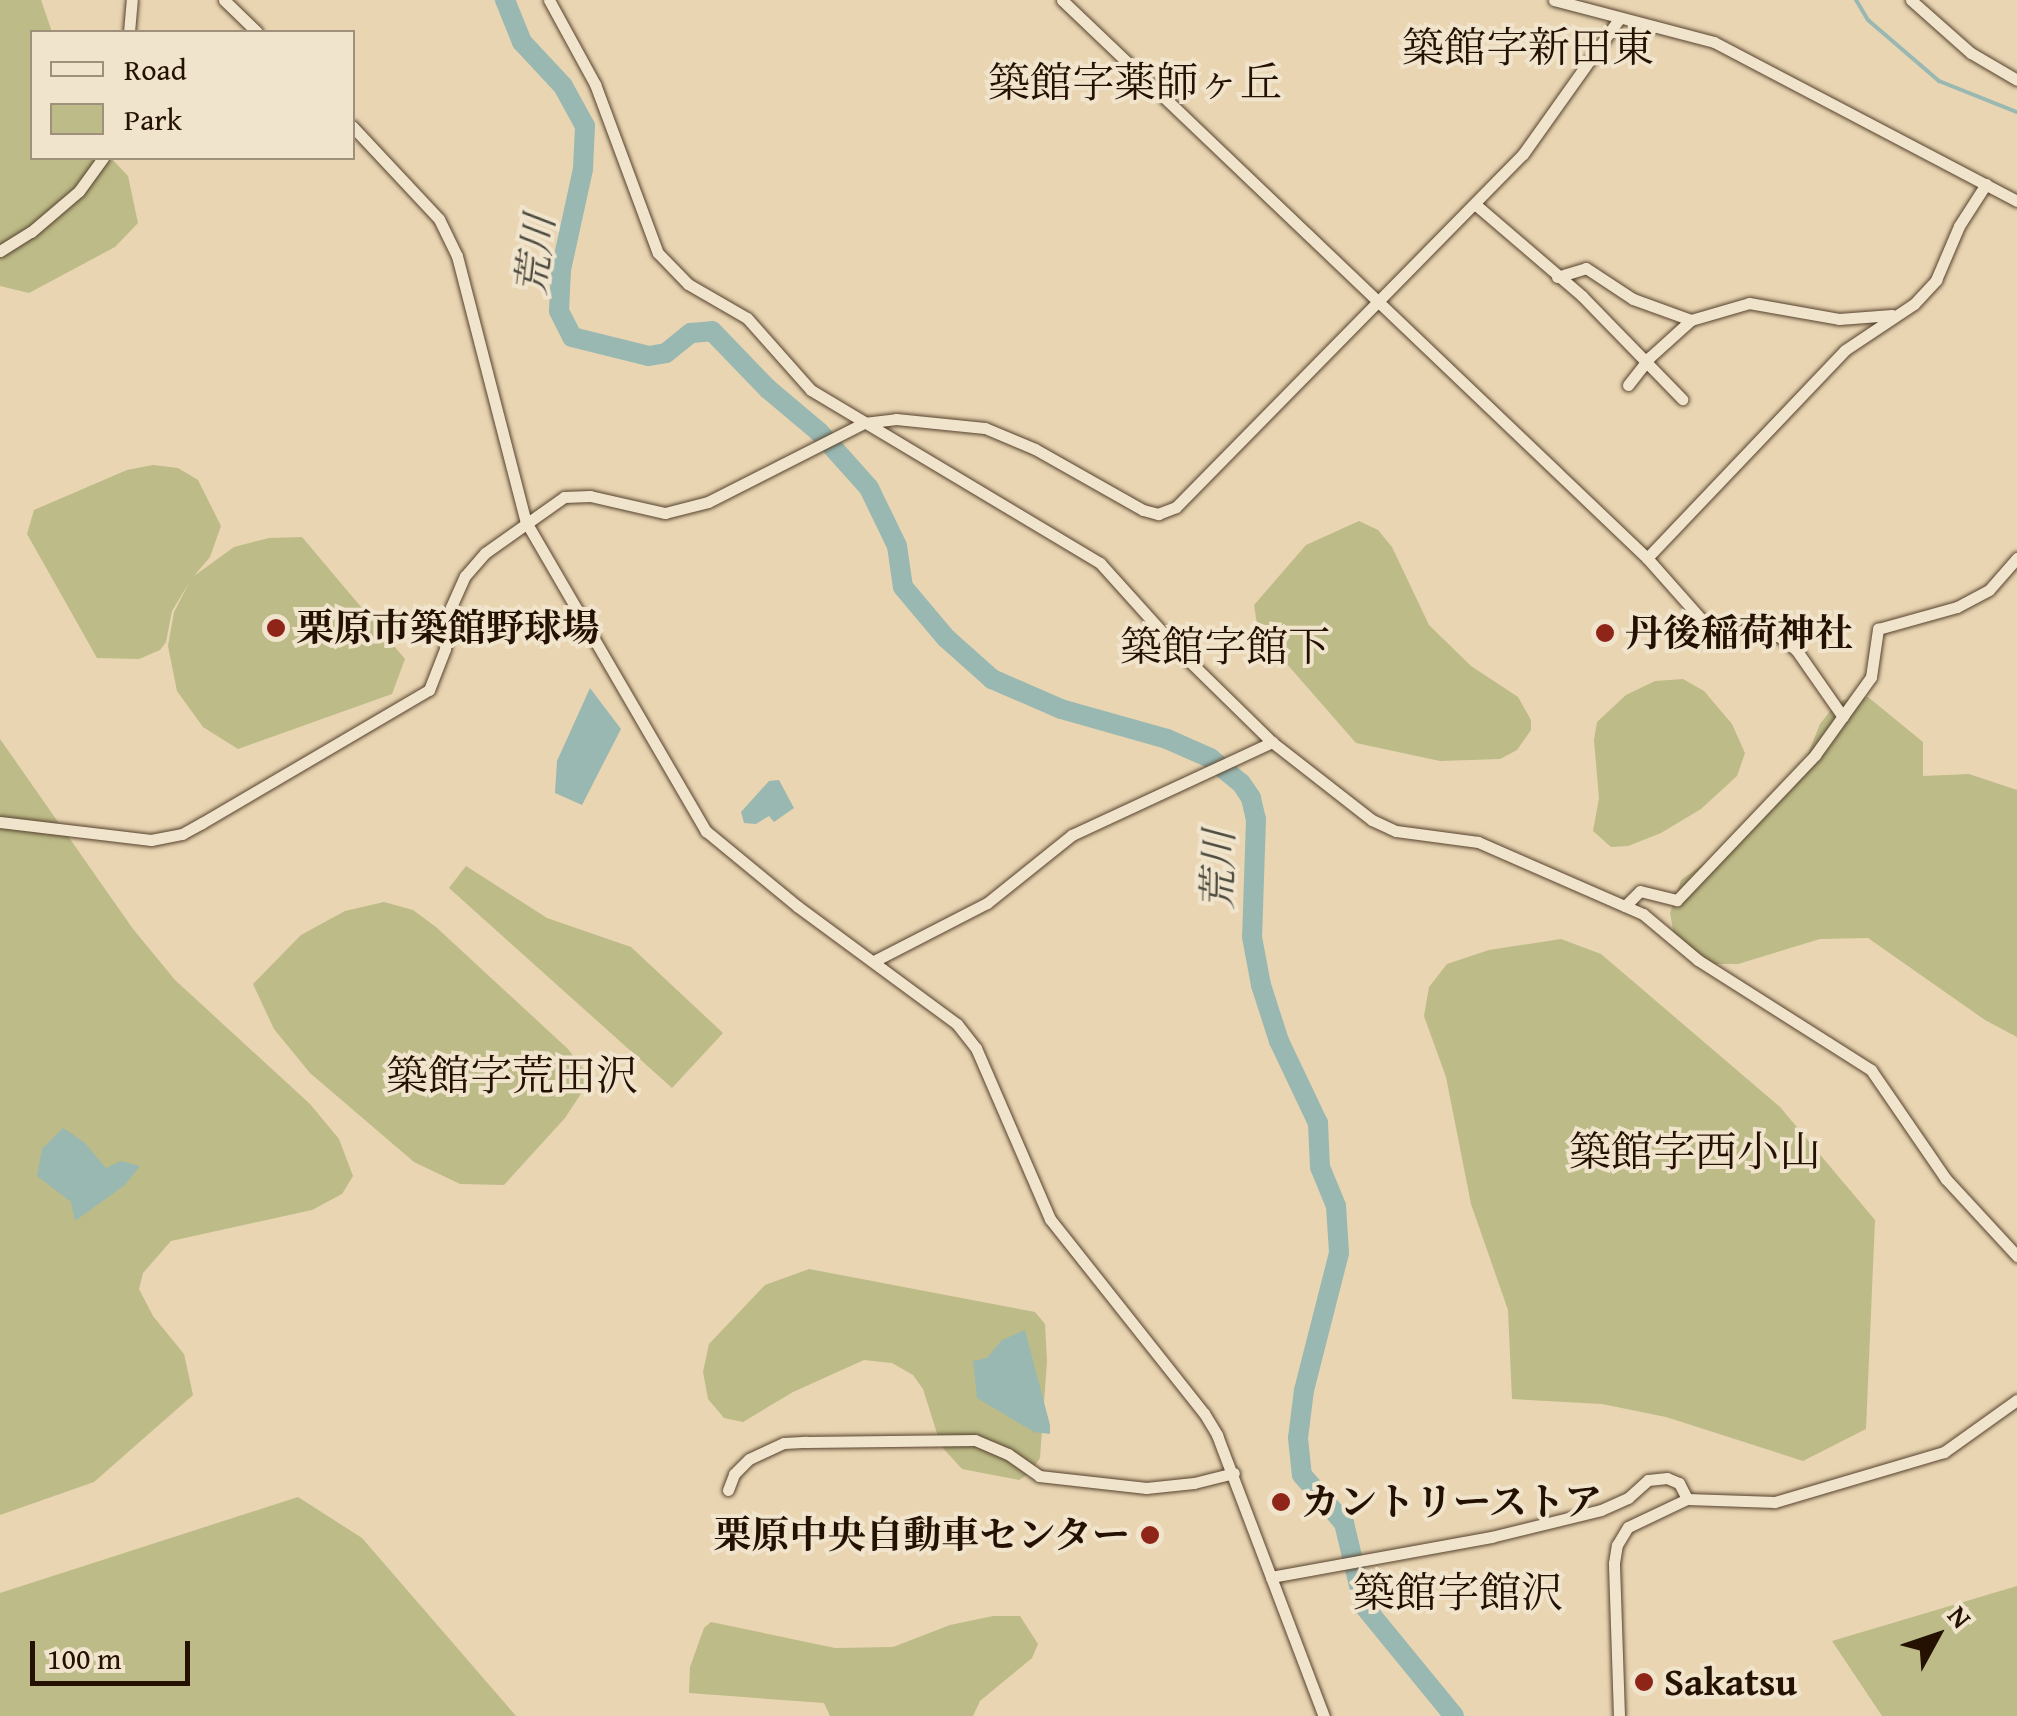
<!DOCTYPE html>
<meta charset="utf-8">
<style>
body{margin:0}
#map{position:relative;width:2017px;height:1716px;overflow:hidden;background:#e9d5b2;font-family:"Gentium Book Plus","Noto Serif JP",serif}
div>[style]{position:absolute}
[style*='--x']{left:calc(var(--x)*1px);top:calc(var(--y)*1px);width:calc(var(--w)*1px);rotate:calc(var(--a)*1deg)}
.green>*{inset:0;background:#bdbb88}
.water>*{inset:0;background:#99b8b2}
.stream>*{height:4px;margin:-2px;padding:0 2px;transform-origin:2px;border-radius:2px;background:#99b8b2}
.river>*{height:20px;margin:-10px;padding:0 10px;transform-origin:10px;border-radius:10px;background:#99b8b2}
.roads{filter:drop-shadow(0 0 2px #56422d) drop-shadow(0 0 2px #56422d)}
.minor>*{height:11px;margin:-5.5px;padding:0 5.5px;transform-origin:5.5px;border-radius:5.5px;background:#f1e4cd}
.dots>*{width:28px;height:28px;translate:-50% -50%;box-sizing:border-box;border:5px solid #f1e4cd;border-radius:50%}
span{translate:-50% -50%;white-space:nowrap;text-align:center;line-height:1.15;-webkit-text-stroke:8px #f1e4cd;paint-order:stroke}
.poi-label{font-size:38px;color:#251101;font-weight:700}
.left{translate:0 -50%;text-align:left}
.right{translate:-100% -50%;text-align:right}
.water-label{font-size:40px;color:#4e4b3f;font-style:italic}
.quarter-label{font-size:42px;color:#251101}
.legend{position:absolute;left:30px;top:30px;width:325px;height:130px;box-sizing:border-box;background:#f1e4cd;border:2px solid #9f907b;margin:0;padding:12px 18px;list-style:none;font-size:30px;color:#251101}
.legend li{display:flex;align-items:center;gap:20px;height:50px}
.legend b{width:50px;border:2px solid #9f907b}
.north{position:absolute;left:1887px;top:1586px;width:100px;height:100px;-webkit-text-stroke:8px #f1e4cd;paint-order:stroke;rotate:50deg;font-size:28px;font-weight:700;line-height:40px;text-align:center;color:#251101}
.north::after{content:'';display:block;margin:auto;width:35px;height:45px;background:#251101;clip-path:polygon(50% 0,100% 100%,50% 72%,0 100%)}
.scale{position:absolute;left:30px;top:1641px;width:160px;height:45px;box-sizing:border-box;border:5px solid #251101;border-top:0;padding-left:12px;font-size:30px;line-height:35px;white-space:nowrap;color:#251101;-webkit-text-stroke:8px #f1e4cd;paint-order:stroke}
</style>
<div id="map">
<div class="green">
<i style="clip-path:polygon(0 0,41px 0,52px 32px,32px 32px,32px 158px,111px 158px,128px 176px,138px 223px,115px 247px,29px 293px,0 286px)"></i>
<i style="clip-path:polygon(153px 465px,178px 468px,198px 480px,221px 526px,210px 557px,194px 576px,234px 547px,269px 538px,302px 537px,405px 659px,392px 694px,238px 749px,203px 727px,177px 691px,168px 646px,174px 612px,190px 581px,172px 611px,166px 642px,160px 650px,139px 659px,97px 658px,27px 534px,34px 510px,127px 470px)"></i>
<i style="clip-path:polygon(1359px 521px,1378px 530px,1392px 547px,1429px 625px,1471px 666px,1518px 697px,1531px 720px,1531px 730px,1517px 750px,1500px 759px,1440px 761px,1356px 743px,1258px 631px,1254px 605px,1306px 545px)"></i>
<i style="clip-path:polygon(1683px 679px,1704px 691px,1732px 724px,1745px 753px,1737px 776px,1701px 809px,1661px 833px,1628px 846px,1611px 847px,1593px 831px,1599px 798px,1594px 740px,1597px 722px,1626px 695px,1655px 681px)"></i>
<i style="clip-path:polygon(1868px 697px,1923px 742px,1923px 776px,1969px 774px,2017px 790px,2017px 1037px,1985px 1020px,1868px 938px,1820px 939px,1738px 964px,1703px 964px,1674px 935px,1670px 913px,1681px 880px,1752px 829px,1795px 786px,1820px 724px,1831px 710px,1843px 700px)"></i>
<i style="clip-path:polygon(0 739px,133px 929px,175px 980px,310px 1104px,339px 1139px,353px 1176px,342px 1194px,312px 1210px,171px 1241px,143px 1273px,139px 1289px,153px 1316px,184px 1354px,193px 1395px,94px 1482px,0 1515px)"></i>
<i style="clip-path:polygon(466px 866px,547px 918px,631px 947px,723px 1033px,672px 1088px,449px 888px)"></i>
<i style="clip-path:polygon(384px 902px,413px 910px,436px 927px,568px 1049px,583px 1069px,584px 1089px,565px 1118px,504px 1185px,460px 1184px,414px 1162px,310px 1073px,274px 1029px,253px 984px,301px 935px,345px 911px)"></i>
<i style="clip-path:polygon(1561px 939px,1601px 954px,1780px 1107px,1875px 1220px,1866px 1429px,1803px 1461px,1666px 1417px,1602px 1404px,1512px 1399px,1508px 1310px,1471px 1204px,1446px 1077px,1424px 1016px,1429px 987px,1447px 964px,1489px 950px)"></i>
<i style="clip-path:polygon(809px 1269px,1035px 1312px,1045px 1324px,1047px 1361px,1040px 1458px,1030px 1473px,1019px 1480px,962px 1469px,941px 1446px,923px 1389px,913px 1375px,892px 1363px,864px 1360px,793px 1392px,743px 1422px,724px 1418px,708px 1399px,703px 1372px,709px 1344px,765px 1285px)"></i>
<i style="clip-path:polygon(298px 1497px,362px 1538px,516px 1716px,0 1716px,0 1593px)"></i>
<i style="clip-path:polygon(2017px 1586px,2017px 1716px,1882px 1716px,1832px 1641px)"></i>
<i style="clip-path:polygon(993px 1616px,1020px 1616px,1038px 1644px,1032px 1658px,980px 1701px,973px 1716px,830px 1716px,824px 1703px,689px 1693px,690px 1667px,704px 1628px,711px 1622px,835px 1648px,893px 1647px,950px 1625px)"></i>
</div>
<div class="water">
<i style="clip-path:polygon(590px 688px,621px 729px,582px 805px,555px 793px,557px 761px)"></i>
<i style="clip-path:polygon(779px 780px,794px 808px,774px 822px,769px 816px,756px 824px,744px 823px,741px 812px,769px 781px)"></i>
<i style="clip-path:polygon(63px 1128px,84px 1142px,106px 1168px,121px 1161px,140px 1166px,125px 1185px,75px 1221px,71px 1202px,37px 1176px,42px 1149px)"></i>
<i style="clip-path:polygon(1025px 1330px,1050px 1425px,1050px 1434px,1034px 1432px,977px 1398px,973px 1361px,987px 1358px,1002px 1340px)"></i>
</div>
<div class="stream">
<i style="--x:1856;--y:0;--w:23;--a:59"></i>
<i style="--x:1868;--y:20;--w:94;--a:40.7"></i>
<i style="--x:1939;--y:81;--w:84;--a:21.7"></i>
</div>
<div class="river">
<i style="--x:505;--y:0;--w:45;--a:68"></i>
<i style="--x:522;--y:42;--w:60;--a:47"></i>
<i style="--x:563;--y:86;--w:46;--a:61.2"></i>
<i style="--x:585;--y:126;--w:43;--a:92.7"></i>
<i style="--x:583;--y:169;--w:103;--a:102.3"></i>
<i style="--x:561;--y:270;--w:41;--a:92.8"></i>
<i style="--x:559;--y:311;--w:29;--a:63"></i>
<i style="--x:572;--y:337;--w:79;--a:13.9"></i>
<i style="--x:649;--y:356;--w:17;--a:-10"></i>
<i style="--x:666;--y:353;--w:32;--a:-39"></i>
<i style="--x:691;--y:333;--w:21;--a:-5"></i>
<i style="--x:712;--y:331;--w:81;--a:46"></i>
<i style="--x:768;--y:389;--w:67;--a:40.1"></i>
<i style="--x:819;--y:432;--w:75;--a:48.2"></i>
<i style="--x:869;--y:488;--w:64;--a:64.2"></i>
<i style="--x:897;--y:546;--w:41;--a:81.7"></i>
<i style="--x:903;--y:587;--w:67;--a:49.9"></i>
<i style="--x:946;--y:638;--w:62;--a:41.7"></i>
<i style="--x:992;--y:679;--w:75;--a:23.5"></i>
<i style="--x:1061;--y:709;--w:110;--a:15.8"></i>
<i style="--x:1167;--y:739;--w:47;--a:23.8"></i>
<i style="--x:1210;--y:758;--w:40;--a:39"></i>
<i style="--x:1241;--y:783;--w:18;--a:56"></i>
<i style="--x:1251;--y:798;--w:22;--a:77"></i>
<i style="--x:1256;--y:819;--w:118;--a:91.9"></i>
<i style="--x:1252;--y:937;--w:49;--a:79.4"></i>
<i style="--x:1261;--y:985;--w:59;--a:72.2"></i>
<i style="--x:1279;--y:1041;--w:91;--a:64.6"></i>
<i style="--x:1318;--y:1123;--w:44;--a:87.4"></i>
<i style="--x:1320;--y:1167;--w:42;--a:67.7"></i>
<i style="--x:1336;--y:1206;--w:47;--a:86.3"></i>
<i style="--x:1339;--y:1253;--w:141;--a:104.3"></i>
<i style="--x:1304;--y:1390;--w:48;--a:97.1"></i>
<i style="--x:1298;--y:1438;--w:37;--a:84"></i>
<i style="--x:1302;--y:1475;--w:64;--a:48.8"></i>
<i style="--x:1344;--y:1523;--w:85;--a:76.5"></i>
<i style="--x:1364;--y:1606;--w:142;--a:50.7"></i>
</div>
<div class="roads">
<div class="minor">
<i style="--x:224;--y:0;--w:46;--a:44.1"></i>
<i style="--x:549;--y:0;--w:96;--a:61.3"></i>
<i style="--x:595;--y:84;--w:180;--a:69.6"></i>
<i style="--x:658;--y:253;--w:43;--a:45.9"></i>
<i style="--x:688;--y:284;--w:68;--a:30"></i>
<i style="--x:747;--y:318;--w:96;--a:48.4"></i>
<i style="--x:811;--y:390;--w:337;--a:30.9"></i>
<i style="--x:1100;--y:563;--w:122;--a:48"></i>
<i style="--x:1182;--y:654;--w:126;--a:44.4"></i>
<i style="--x:1272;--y:742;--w:127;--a:38"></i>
<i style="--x:1372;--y:820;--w:26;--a:25"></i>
<i style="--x:1396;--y:831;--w:83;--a:7.6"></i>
<i style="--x:1478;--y:842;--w:180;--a:23.6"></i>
<i style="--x:1643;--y:914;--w:72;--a:39.9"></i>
<i style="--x:1698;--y:960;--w:205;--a:32.4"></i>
<i style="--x:1871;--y:1070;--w:132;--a:55.5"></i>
<i style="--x:1946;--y:1179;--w:105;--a:47.3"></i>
<i style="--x:1062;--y:0;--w:808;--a:43.65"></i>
<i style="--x:1647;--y:558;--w:95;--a:48.4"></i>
<i style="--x:1710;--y:629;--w:18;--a:16"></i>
<i style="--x:1727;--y:634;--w:33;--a:-11"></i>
<i style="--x:1759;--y:628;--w:23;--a:23"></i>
<i style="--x:1780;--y:637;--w:22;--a:39"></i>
<i style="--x:1797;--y:651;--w:80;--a:55.1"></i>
<i style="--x:1554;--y:0;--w:165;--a:14.7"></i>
<i style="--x:1714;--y:42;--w:342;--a:27.7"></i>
<i style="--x:1911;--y:0;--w:80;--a:41.5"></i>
<i style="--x:1971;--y:53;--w:53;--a:30.4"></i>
<i style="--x:129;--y:32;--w:32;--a:-85"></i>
<i style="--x:352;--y:126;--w:127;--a:46.9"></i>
<i style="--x:439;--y:219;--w:41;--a:64.1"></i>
<i style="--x:457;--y:256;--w:275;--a:75.5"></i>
<i style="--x:526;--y:522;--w:358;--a:59.8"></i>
<i style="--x:706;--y:831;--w:118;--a:39.5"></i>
<i style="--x:797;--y:906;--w:199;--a:36.4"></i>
<i style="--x:957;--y:1024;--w:31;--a:52"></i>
<i style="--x:976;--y:1048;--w:186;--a:66.6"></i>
<i style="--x:1050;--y:1219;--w:248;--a:51.6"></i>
<i style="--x:1204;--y:1413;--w:26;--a:59"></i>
<i style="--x:1217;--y:1435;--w:301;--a:69.2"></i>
<i style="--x:1476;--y:205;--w:140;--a:40.6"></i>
<i style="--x:1582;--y:296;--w:144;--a:45.8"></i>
<i style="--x:0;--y:251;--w:36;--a:-32"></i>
<i style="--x:31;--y:232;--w:63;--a:-40.5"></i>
<i style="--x:79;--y:191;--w:41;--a:-54"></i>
<i style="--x:1557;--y:277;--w:30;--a:-17"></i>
<i style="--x:1586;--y:268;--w:56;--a:33.4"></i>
<i style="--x:1633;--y:299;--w:62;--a:19.9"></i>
<i style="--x:1691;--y:320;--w:60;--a:-16.3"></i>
<i style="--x:1749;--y:303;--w:91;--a:10.1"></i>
<i style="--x:1839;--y:319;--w:53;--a:-4.3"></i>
<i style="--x:1628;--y:385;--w:36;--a:-52"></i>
<i style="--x:1650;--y:357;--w:55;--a:-42.1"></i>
<i style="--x:1647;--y:558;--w:287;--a:-46.4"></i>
<i style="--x:1845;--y:350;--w:83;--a:-33.7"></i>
<i style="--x:1914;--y:304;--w:33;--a:-47"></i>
<i style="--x:1936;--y:280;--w:59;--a:-66.9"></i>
<i style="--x:1959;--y:226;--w:50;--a:-57.3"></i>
<i style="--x:0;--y:822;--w:152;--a:6.8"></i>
<i style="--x:151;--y:840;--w:32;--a:-11"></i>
<i style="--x:182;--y:834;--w:23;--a:-29"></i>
<i style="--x:202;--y:823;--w:263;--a:-30.4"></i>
<i style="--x:429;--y:690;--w:44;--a:-68.7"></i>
<i style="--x:445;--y:649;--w:42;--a:-81.9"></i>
<i style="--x:451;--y:607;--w:34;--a:-66"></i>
<i style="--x:465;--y:576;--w:30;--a:-49"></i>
<i style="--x:485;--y:553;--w:97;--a:-35.3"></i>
<i style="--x:564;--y:497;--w:26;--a:-2"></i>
<i style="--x:590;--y:496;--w:77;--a:12.8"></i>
<i style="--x:665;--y:513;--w:44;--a:-14.3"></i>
<i style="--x:708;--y:502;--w:175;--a:-26.9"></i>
<i style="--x:864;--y:423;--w:32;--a:-7"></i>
<i style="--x:896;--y:419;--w:89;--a:5.8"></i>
<i style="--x:985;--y:428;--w:54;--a:22.8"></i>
<i style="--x:1035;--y:449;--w:124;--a:29.5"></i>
<i style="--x:1143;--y:510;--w:16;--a:15"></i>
<i style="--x:1158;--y:514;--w:19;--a:-21"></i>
<i style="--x:1176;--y:507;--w:495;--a:-45.5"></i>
<i style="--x:1523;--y:154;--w:166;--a:-54.6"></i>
<i style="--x:1625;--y:906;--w:21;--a:-45"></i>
<i style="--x:1640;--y:891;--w:38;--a:14"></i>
<i style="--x:1677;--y:900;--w:200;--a:-46.4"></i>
<i style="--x:1815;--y:755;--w:96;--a:-54.3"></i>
<i style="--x:1871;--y:677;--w:49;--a:-81.7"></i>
<i style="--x:1878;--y:629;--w:82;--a:-15.6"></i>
<i style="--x:1957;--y:607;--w:36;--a:-28"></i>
<i style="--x:1989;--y:590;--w:43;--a:-48.8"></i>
<i style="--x:876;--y:960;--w:125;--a:-27.2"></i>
<i style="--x:987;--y:903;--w:109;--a:-38.7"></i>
<i style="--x:1072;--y:835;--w:221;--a:-24.9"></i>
<i style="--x:728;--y:1490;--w:17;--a:-69"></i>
<i style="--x:734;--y:1474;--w:21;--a:-45"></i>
<i style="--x:749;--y:1459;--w:38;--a:-25"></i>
<i style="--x:784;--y:1443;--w:22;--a:-3"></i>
<i style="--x:806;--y:1442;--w:169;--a:-0.7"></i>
<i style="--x:975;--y:1440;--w:36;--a:23"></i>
<i style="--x:1008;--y:1454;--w:38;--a:35"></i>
<i style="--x:1039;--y:1476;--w:108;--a:6.4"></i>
<i style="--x:1146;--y:1488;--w:48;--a:-5.9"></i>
<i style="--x:1194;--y:1483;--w:41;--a:-14"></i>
<i style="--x:1271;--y:1577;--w:224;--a:-10.3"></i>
<i style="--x:1491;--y:1537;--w:113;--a:-13.8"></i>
<i style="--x:1601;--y:1510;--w:30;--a:-24"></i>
<i style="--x:1628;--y:1498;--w:27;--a:-42"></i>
<i style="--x:1648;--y:1480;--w:19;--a:-6"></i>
<i style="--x:1667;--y:1478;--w:13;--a:23"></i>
<i style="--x:1679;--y:1483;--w:18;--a:63"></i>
<i style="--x:1619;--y:1716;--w:153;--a:-91.9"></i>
<i style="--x:1614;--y:1563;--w:18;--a:-81"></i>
<i style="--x:1617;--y:1545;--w:21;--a:-59"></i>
<i style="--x:1628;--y:1527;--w:65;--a:-25.4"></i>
<i style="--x:1687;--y:1499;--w:88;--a:2"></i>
<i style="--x:1775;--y:1502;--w:176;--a:-16.5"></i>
<i style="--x:1944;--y:1452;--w:90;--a:-35.5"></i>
</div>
</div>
<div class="dots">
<i style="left:276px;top:628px;background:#8f2418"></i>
<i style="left:1605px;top:633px;background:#8f2418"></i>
<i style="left:1281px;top:1502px;background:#8f2418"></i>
<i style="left:1150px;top:1535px;background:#8f2418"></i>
<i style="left:1644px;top:1682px;background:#8f2418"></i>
</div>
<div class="poi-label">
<span class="left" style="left:296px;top:628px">栗原市築館野球場</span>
<span class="left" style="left:1625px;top:633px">丹後稲荷神社</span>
<span class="left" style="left:1301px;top:1502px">カントリーストア</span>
<span class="right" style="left:1130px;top:1535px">栗原中央自動車センター</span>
<span class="left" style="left:1664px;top:1682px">Sakatsu</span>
</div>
<div class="water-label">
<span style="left:535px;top:255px;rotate:-83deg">荒川</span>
<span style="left:1218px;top:870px;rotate:-89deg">荒川</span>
</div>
<div class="quarter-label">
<span style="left:1528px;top:47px">築館字新田東</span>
<span style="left:1135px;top:82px">築館字薬師ヶ丘</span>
<span style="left:1225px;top:646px">築館字館下</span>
<span style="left:512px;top:1075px">築館字荒田沢</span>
<span style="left:1695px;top:1151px">築館字西小山</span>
<span style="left:1458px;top:1592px">築館字館沢</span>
</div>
<ul class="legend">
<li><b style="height:12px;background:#f1e4cd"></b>Road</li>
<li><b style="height:28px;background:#bdbb88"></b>Park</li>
</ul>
<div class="north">N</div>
<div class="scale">100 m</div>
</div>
